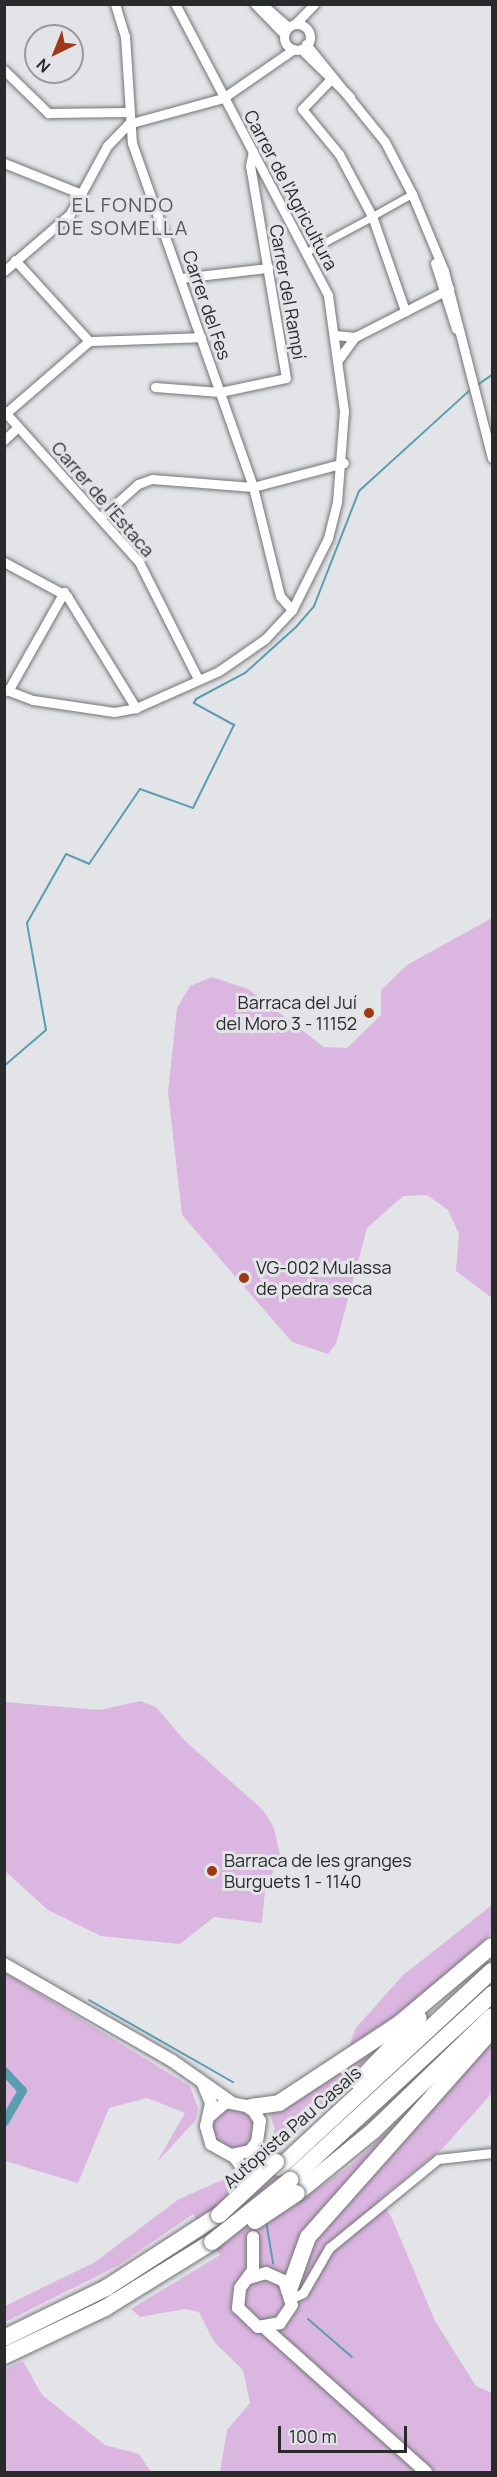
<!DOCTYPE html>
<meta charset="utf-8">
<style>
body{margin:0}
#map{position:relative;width:497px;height:2477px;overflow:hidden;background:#e3e4e8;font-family:Manrope,sans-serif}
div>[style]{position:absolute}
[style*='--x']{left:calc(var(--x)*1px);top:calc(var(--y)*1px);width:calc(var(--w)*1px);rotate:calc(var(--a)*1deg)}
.green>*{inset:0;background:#dbb6e1}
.round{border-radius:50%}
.stream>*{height:2px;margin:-1px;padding:0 1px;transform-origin:1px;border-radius:1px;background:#5b9db0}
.canal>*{height:9px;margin:-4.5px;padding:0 4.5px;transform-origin:4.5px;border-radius:4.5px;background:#5b9db0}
.roads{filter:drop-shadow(0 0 2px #737477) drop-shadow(0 0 2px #737477)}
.pedestrian>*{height:7px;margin:-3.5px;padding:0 3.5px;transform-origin:3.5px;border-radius:3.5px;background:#fff}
.minor>*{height:9px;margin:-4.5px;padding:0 4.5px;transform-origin:4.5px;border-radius:4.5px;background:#fff}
.minor>.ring{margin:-4.5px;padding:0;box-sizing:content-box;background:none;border:9px solid #fff;border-radius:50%}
.tertiary>*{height:12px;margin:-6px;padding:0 6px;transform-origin:6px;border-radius:6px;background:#fff}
.motorway>*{height:16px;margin:-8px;padding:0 8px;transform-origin:8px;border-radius:8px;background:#fff}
.bridges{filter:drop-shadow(0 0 2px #737477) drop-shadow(0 0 2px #737477)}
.motorway-bridge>*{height:16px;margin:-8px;padding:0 8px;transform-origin:8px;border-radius:8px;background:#fff}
.dots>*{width:16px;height:16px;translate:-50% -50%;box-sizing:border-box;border:3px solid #e3e4e8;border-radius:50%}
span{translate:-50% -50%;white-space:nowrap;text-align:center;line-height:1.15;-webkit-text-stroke:6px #e3e4e8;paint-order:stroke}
.street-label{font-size:18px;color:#292a2b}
.poi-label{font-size:18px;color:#292a2b}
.right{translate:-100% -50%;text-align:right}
.left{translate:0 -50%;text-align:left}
.neighbourhood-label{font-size:20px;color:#57585b;letter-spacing:1.5px}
.frame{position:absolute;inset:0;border:6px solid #292a2b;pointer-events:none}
.north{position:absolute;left:24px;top:24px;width:60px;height:60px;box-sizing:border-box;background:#e3e4e8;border:2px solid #999a9c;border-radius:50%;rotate:223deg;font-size:16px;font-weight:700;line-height:24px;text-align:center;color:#292a2b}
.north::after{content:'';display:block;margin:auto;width:21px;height:27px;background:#9f3915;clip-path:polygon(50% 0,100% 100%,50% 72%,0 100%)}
.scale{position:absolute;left:278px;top:2426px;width:129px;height:27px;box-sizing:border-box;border:3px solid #292a2b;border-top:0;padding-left:8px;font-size:18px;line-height:21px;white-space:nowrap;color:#292a2b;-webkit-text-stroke:4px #e3e4e8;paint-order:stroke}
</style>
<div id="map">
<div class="green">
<i style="clip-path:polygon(492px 918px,492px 1298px,456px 1271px,459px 1234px,448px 1210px,427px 1195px,403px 1196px,367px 1228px,336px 1344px,328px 1354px,292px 1342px,182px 1215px,168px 1092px,177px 1008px,190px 986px,212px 977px,248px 989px,324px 1047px,347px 1048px,381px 1015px,381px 990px,407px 965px)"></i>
<i style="clip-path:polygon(140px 1701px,156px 1707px,184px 1740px,263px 1810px,274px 1828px,280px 1855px,265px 1890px,262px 1923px,214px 1917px,180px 1944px,101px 1936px,48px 1910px,5px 1871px,5px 1702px,100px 1710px)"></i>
<i style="clip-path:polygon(492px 1905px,492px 1933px,433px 1986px,318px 2112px,277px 2148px,270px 2172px,301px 2200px,351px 2165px,492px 2036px,492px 2093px,443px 2148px,379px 2200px,391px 2216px,435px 2321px,476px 2386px,492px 2393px,492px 2472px,220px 2472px,227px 2430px,250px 2403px,243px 2370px,214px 2342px,199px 2312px,185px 2309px,140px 2317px,131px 2309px,220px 2255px,193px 2214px,119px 2265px,5px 2322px,5px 2306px,95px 2262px,179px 2199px,229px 2177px,261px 2153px,275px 2129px,269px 2112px,343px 2066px,355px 2029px,402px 1976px)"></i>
<i style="clip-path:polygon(4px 1972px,190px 2086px,198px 2108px,196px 2120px,157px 2162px,185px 2113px,147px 2098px,109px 2108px,78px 2183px,5px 2161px)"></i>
<i class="round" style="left:213px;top:2108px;width:42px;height:42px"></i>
<i style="clip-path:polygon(23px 2361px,42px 2395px,105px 2445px,139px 2454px,151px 2472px,5px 2472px,5px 2369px)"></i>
</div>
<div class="stream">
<i style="--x:476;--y:386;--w:19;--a:-35"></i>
<i style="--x:4;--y:1066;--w:55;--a:-40.6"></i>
<i style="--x:46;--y:1030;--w:109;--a:-100.1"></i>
<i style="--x:27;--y:923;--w:79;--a:-60.5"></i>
<i style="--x:66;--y:854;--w:25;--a:23"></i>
<i style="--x:89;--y:864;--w:91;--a:-55.8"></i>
<i style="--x:140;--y:789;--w:56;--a:19.7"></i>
<i style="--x:193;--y:808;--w:93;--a:-63.7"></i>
<i style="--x:234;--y:725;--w:46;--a:-151.2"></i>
<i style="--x:194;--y:703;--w:4;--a:-63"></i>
<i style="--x:196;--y:699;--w:55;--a:-28"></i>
<i style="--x:245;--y:673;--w:69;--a:-42"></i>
<i style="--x:296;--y:627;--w:28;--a:-49"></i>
<i style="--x:314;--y:606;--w:123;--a:-68.6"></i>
<i style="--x:359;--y:491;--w:151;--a:-42.3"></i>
<i style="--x:89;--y:2000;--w:166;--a:29.7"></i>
<i style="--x:259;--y:2159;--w:9;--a:84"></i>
<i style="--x:266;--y:2221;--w:43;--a:80.5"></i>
<i style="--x:308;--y:2319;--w:58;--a:40.8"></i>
</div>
<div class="canal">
<i style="--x:4;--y:2071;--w:26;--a:47"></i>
<i style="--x:22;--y:2090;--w:36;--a:120"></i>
</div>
<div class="roads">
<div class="pedestrian">
<i style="--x:376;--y:214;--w:41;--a:-29.1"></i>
<i style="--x:310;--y:250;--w:66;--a:-28.1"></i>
</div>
<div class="minor">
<i style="--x:115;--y:4;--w:34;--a:73"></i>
<i style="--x:125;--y:36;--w:107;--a:86.3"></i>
<i style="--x:132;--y:143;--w:365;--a:70.6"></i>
<i style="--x:253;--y:487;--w:112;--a:76.1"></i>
<i style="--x:280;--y:596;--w:18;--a:49"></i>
<i style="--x:255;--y:4;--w:42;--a:46"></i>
<i style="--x:263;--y:5;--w:33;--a:41"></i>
<i style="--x:295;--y:24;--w:28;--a:-46"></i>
<i class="ring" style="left:284px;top:24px;width:17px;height:17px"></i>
<i style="--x:306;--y:44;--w:126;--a:51.1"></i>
<i style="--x:385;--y:142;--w:59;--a:62.6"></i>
<i style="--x:412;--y:194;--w:83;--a:67.4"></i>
<i style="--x:444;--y:271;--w:193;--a:75.6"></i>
<i style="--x:301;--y:49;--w:69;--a:44.4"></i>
<i style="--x:4;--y:70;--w:62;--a:44.3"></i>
<i style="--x:48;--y:113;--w:80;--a:-0.7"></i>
<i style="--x:330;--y:80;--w:40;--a:134"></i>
<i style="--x:302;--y:109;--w:58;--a:50.6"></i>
<i style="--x:339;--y:154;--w:70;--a:62"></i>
<i style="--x:372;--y:216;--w:101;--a:70.8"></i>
<i style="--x:4;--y:163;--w:84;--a:21.7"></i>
<i style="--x:15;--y:260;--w:110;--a:47.6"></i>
<i style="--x:435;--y:263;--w:69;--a:72.3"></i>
<i style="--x:4;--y:271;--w:87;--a:-40.8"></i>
<i style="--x:70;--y:214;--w:77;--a:-61.4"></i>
<i style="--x:107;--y:146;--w:30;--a:-46"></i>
<i style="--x:128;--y:124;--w:98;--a:-15.3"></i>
<i style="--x:223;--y:98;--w:86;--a:-34.6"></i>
<i style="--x:181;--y:278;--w:88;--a:-6.6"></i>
<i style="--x:335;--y:335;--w:20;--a:6"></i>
<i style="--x:355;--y:337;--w:106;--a:-27.1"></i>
<i style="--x:338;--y:360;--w:29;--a:-54"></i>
<i style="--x:155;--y:387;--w:65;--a:4.4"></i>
<i style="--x:220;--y:392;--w:67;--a:-12"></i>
<i style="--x:286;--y:378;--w:215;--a:-99.6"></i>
<i style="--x:250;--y:166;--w:15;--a:-79"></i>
<i style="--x:4;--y:411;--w:203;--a:48.2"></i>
<i style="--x:139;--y:562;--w:131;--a:63.2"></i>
<i style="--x:6;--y:413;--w:110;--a:-40.9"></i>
<i style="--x:89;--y:341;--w:112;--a:-2"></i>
<i style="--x:4;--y:440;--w:19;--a:-43"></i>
<i style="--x:100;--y:518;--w:51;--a:-41.8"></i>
<i style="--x:138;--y:484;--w:15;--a:-20"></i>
<i style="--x:152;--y:479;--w:101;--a:4.5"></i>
<i style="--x:253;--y:487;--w:94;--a:-14.8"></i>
<i style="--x:4;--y:562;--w:72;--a:28.4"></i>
<i style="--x:67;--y:596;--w:132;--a:58.4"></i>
<i style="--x:4;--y:689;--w:31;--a:21"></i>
<i style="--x:33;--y:700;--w:82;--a:8.4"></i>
<i style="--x:114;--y:712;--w:22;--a:-10"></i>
<i style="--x:136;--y:708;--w:91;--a:-24"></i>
<i style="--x:219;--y:671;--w:56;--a:-34.8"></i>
<i style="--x:265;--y:639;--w:40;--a:-47"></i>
<i style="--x:292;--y:610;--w:80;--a:-63.4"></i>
<i style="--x:328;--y:538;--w:37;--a:-76"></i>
<i style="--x:337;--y:502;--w:91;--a:-85.6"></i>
<i style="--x:344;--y:411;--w:117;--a:-97.9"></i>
<i style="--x:328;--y:295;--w:329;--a:-117.7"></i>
<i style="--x:8;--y:691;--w:114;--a:-60.5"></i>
<i style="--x:292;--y:2298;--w:12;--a:-24"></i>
<i style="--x:303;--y:2293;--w:52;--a:-60"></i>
<i style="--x:329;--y:2248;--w:141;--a:-39.2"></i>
<i style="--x:438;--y:2159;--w:54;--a:-6.3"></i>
</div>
<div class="tertiary">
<i style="--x:4;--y:1964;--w:193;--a:29.9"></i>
<i style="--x:171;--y:2060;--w:73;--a:35"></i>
<i style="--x:203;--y:2084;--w:21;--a:67"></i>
<i style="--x:211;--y:2103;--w:24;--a:102"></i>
<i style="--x:206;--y:2126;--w:19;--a:74"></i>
<i style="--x:211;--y:2144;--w:23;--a:29"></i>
<i style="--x:231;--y:2155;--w:19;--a:-12"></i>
<i style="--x:250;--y:2151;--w:11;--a:-52"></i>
<i style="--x:257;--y:2142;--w:21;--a:-82"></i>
<i style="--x:260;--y:2121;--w:17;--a:-123"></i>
<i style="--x:251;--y:2107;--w:25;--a:-169"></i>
<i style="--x:226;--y:2102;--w:21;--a:139"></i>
<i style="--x:233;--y:2155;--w:24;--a:54"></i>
<i style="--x:249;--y:2278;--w:18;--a:-16"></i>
<i style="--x:266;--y:2273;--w:20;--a:24"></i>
<i style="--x:284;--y:2281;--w:25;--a:72"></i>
<i style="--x:292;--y:2305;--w:22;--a:124"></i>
<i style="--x:280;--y:2323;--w:22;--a:170"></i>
<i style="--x:258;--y:2327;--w:28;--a:-136"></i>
<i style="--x:238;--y:2308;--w:20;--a:-84"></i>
<i style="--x:240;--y:2288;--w:22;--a:-54"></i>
<i style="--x:253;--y:2270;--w:33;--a:-90"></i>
<i style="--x:265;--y:2328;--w:216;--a:41.8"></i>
</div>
<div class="motorway">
<i style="--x:358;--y:2082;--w:88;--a:-46.4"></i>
<i style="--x:251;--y:2107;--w:28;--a:-8"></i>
<i style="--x:279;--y:2103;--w:144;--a:-33.4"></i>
<i style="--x:399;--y:2024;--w:121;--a:-40"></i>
<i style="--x:279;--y:2168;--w:290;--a:-42.8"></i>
<i style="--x:290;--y:2180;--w:275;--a:-42.6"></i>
<i style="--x:297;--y:2193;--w:98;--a:-39.2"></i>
<i style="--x:373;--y:2131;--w:165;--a:-44"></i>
<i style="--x:289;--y:2290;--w:56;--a:-70.3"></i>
<i style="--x:308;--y:2237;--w:277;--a:-48.4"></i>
<i style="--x:4;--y:2338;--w:114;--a:-26.1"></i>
<i style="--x:106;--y:2288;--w:135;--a:-32.9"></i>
<i style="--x:4;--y:2356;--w:112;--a:-25.4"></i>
<i style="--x:105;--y:2308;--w:126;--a:-31.7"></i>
</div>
</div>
<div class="bridges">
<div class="motorway-bridge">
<i style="--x:219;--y:2215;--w:78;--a:-42.9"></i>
<i style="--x:255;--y:2221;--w:50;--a:-33.7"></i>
<i style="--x:212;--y:2242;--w:100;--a:-38.5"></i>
</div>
</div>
<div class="dots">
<i style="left:369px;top:1013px;background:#9f3915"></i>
<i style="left:244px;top:1278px;background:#9f3915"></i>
<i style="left:212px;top:1871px;background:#9f3915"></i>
</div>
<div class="street-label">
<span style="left:291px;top:190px;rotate:62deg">Carrer de l'Agricultura</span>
<span style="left:288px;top:292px;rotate:80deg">Carrer del Rampí</span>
<span style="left:207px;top:305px;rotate:71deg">Carrer del Fes</span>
<span style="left:103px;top:499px;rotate:49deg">Carrer de l'Estaca</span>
<span style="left:292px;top:2127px;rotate:-41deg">Autopista Pau Casals</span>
</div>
<div class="poi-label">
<span class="right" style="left:357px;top:1013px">Barraca del Juí<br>del Moro 3 - 11152</span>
<span class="left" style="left:256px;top:1278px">VG-002 Mulassa<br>de pedra seca</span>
<span class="left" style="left:224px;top:1871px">Barraca de les granges<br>Burguets 1 - 1140</span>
</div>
<div class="neighbourhood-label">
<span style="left:123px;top:216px">EL FONDO<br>DE SOMELLA</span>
</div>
<div class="frame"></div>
<div class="north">N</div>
<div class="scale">100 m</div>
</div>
